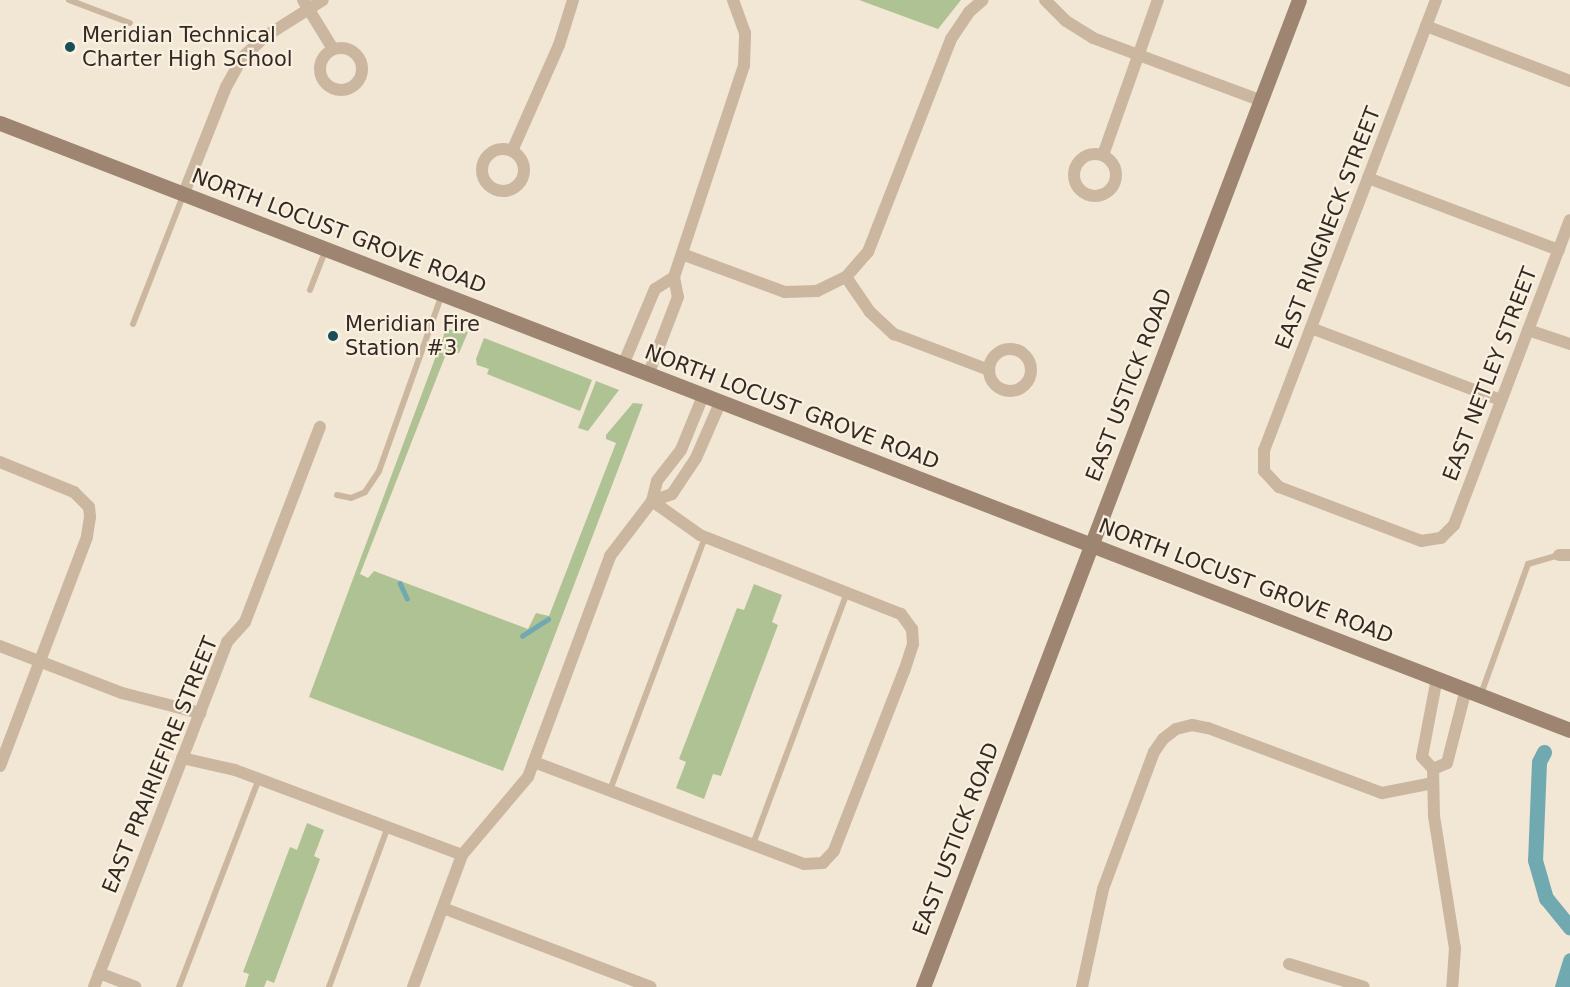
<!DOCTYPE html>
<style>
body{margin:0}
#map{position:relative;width:1570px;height:987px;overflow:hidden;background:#f2e6d4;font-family:"DejaVu Sans",sans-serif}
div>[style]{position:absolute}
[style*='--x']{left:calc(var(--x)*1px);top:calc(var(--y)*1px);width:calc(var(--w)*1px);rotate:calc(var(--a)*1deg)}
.green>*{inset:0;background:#afc294}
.stream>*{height:4.5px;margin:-2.25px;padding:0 2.25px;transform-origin:2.25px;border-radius:2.25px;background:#71a9b1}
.canal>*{height:15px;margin:-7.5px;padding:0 7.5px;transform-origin:7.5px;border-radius:7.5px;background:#71a9b1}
.service>*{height:6px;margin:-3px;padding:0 3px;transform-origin:3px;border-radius:3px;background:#cbb7a0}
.minor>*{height:12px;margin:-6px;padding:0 6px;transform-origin:6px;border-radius:6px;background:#cbb7a0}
.minor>.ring{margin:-6px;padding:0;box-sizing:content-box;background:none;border:12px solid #cbb7a0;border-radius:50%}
.secondary>*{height:15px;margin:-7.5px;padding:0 7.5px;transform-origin:7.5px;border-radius:7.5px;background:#9e8571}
.dots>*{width:16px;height:16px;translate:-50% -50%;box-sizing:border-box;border:3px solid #faf0e0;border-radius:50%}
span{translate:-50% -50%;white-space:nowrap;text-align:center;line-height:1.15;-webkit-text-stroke:4.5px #faf0e0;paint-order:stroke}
.poi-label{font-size:21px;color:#342a24}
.left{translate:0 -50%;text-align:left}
.street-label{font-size:21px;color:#342a24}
</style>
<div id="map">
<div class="green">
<i style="clip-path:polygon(859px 0,961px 0,938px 29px)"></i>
<i style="clip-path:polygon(446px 329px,468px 332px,459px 353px,446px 354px,360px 574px,368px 578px,374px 571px,528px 629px,536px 613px,549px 616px,616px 443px,606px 439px,606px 435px,633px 403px,643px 404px,503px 771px,309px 697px)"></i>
<i style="clip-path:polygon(484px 338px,592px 380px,580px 411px,487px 374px,489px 369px,477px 365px,476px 359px)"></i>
<i style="clip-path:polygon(596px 381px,619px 390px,588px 431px,578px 428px)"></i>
<i style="clip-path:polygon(754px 584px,782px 595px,772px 622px,778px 625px,721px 776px,713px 774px,704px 799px,676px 788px,686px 762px,679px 759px,737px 608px,744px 610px)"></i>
<i style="clip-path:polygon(307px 823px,324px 830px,314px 856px,320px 859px,274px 983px,267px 980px,264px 987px,245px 987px,249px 974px,243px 972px,290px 847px,297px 850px)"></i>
</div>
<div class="stream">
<i style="--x:400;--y:583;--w:17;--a:65"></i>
<i style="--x:522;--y:636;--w:31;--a:-33"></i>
</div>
<div class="canal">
<i style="--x:1544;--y:752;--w:11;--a:117"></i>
<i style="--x:1539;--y:762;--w:98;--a:92.3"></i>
<i style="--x:1535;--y:860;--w:40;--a:74"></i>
<i style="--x:1546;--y:898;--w:38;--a:51"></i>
<i style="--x:1562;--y:987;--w:28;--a:-73"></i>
</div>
<div class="service">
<i style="--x:69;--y:0;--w:65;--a:20.7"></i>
<i style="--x:310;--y:290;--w:44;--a:-68.7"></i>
<i style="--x:133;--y:324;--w:137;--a:-68.7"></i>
<i style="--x:337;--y:495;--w:14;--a:12"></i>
<i style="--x:351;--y:498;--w:15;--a:-23"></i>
<i style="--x:365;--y:492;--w:25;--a:-56"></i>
<i style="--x:379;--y:471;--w:188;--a:-70.4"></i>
<i style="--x:1481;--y:694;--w:138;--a:-70.1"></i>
<i style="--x:1528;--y:564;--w:32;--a:-16"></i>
<i style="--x:610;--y:790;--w:270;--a:-69.4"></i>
<i style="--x:753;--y:844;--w:268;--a:-69.5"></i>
<i style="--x:179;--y:987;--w:223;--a:-69"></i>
<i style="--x:329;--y:987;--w:171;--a:-69.8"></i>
</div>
<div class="minor">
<i style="--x:303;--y:0;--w:57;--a:58.5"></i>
<i style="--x:1045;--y:0;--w:30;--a:45"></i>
<i style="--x:1066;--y:21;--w:32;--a:32"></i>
<i style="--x:1093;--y:38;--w:178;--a:20.4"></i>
<i style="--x:1436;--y:0;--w:482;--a:110.9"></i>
<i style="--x:1264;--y:450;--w:21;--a:90"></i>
<i style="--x:1264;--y:471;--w:22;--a:47"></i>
<i style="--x:1279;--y:487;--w:152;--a:20.8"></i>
<i style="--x:1421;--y:541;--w:20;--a:-9"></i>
<i style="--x:1441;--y:538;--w:18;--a:-45"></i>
<i style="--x:1454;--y:525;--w:326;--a:-69.2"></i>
<i style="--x:1426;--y:26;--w:154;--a:20.9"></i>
<i class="ring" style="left:320px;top:48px;width:30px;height:30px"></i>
<i class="ring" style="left:482px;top:149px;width:30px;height:30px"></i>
<i style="--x:512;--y:151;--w:116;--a:-66.1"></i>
<i style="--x:559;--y:45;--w:47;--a:-72.7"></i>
<i class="ring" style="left:1074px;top:154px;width:30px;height:30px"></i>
<i style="--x:1103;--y:155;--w:164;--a:-70.5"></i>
<i style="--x:1368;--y:178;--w:204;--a:20.7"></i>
<i style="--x:184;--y:193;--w:114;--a:-68.4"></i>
<i style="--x:226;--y:87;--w:33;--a:-61"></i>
<i style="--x:242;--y:58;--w:33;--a:-43"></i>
<i style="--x:266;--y:36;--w:67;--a:-32.3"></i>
<i style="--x:682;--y:254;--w:110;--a:20.3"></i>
<i style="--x:785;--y:292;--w:32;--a:-2"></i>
<i style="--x:817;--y:291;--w:32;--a:-26"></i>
<i style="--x:846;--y:277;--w:33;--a:-49"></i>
<i style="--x:868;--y:252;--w:229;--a:-68.7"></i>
<i style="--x:951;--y:39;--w:32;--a:-56"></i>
<i style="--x:969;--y:12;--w:18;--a:-41"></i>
<i style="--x:674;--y:277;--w:223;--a:-71.7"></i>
<i style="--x:744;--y:65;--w:32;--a:-88"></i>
<i style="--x:745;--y:33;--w:35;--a:-110"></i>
<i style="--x:846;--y:277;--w:42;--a:55.6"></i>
<i style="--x:870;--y:312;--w:33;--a:43"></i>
<i style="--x:894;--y:334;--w:102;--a:20.8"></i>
<i style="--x:1311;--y:328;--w:203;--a:20.8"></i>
<i style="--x:1528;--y:330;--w:44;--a:18.4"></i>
<i class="ring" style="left:989px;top:349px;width:30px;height:30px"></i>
<i style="--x:623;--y:365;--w:82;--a:-67.2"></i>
<i style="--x:655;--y:289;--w:22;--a:-32"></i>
<i style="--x:674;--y:277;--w:20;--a:79"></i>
<i style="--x:678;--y:297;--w:84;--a:111"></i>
<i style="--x:703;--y:396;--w:58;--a:112.2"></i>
<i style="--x:681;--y:450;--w:39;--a:128"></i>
<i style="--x:657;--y:481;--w:21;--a:104"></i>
<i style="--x:652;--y:501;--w:21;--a:-19"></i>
<i style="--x:672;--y:494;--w:43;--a:-56.3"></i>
<i style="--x:696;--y:458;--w:60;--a:-66.4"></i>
<i style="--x:0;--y:462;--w:80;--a:22.1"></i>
<i style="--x:74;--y:492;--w:21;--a:45"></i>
<i style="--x:89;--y:507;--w:10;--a:84"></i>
<i style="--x:90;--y:517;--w:20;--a:99"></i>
<i style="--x:87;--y:537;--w:245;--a:110.8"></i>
<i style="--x:1559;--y:555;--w:11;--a:0"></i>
<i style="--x:0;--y:646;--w:131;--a:21.1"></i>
<i style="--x:122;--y:693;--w:81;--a:14.4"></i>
<i style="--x:1437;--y:678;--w:80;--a:100.8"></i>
<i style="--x:1422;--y:757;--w:16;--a:47"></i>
<i style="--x:1433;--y:769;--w:15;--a:-23"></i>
<i style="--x:1447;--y:763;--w:76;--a:-75.6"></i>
<i style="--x:182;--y:758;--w:54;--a:12.8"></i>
<i style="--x:235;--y:770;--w:242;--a:20.5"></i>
<i style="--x:1433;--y:769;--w:47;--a:88.8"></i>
<i style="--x:1434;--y:816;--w:134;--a:81"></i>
<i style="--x:1455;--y:948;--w:39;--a:94"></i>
<i style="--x:443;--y:908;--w:222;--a:20.8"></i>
<i style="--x:1289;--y:964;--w:78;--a:17"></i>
<i style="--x:99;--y:973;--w:39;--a:21"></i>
<i style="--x:94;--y:987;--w:370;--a:-68.9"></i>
<i style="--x:227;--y:642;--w:27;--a:-48"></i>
<i style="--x:245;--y:622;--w:209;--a:-69"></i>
<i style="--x:413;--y:987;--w:141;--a:-69.6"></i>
<i style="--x:462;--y:855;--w:102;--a:-49.8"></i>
<i style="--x:528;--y:777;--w:236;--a:-69.6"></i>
<i style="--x:610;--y:556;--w:69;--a:-52.6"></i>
<i style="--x:652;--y:501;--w:59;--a:35.3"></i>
<i style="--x:700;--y:535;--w:216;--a:21.5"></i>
<i style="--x:901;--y:614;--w:19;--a:54"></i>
<i style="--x:912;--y:629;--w:15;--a:86"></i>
<i style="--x:913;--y:644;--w:28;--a:108"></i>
<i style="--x:904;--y:671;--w:193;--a:111.3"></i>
<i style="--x:834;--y:851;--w:16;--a:133"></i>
<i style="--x:823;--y:863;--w:19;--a:177"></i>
<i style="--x:804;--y:864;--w:289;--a:-159.3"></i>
<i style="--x:1082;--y:987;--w:100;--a:-77.9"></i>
<i style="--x:1103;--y:889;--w:146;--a:-69.6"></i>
<i style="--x:1154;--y:752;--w:16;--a:-55"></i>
<i style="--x:1163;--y:739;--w:16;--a:-38"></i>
<i style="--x:1176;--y:729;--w:16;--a:-14"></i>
<i style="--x:1192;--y:725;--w:16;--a:11"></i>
<i style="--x:1208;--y:728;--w:186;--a:20.5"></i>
<i style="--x:1382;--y:793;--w:52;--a:-11.1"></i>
</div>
<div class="secondary">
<i style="--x:0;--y:123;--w:1683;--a:21.14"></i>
<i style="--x:923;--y:987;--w:1056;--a:-69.15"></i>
</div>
<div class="dots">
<i style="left:70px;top:47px;background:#174e58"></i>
<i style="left:333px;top:336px;background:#174e58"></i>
</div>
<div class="poi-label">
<span class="left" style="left:82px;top:47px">Meridian Technical<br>Charter High School</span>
<span class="left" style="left:345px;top:336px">Meridian Fire<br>Station #3</span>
</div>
<div class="street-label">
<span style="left:1328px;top:228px;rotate:-69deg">EAST RINGNECK STREET</span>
<span style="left:339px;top:231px;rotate:21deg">NORTH LOCUST GROVE ROAD</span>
<span style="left:1490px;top:374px;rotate:-69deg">EAST NETLEY STREET</span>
<span style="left:1129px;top:385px;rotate:-69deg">EAST USTICK ROAD</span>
<span style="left:792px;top:407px;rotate:21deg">NORTH LOCUST GROVE ROAD</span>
<span style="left:1246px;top:581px;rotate:21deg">NORTH LOCUST GROVE ROAD</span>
<span style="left:160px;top:765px;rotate:-68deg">EAST PRAIRIEFIRE STREET</span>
<span style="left:956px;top:839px;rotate:-69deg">EAST USTICK ROAD</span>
</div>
</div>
